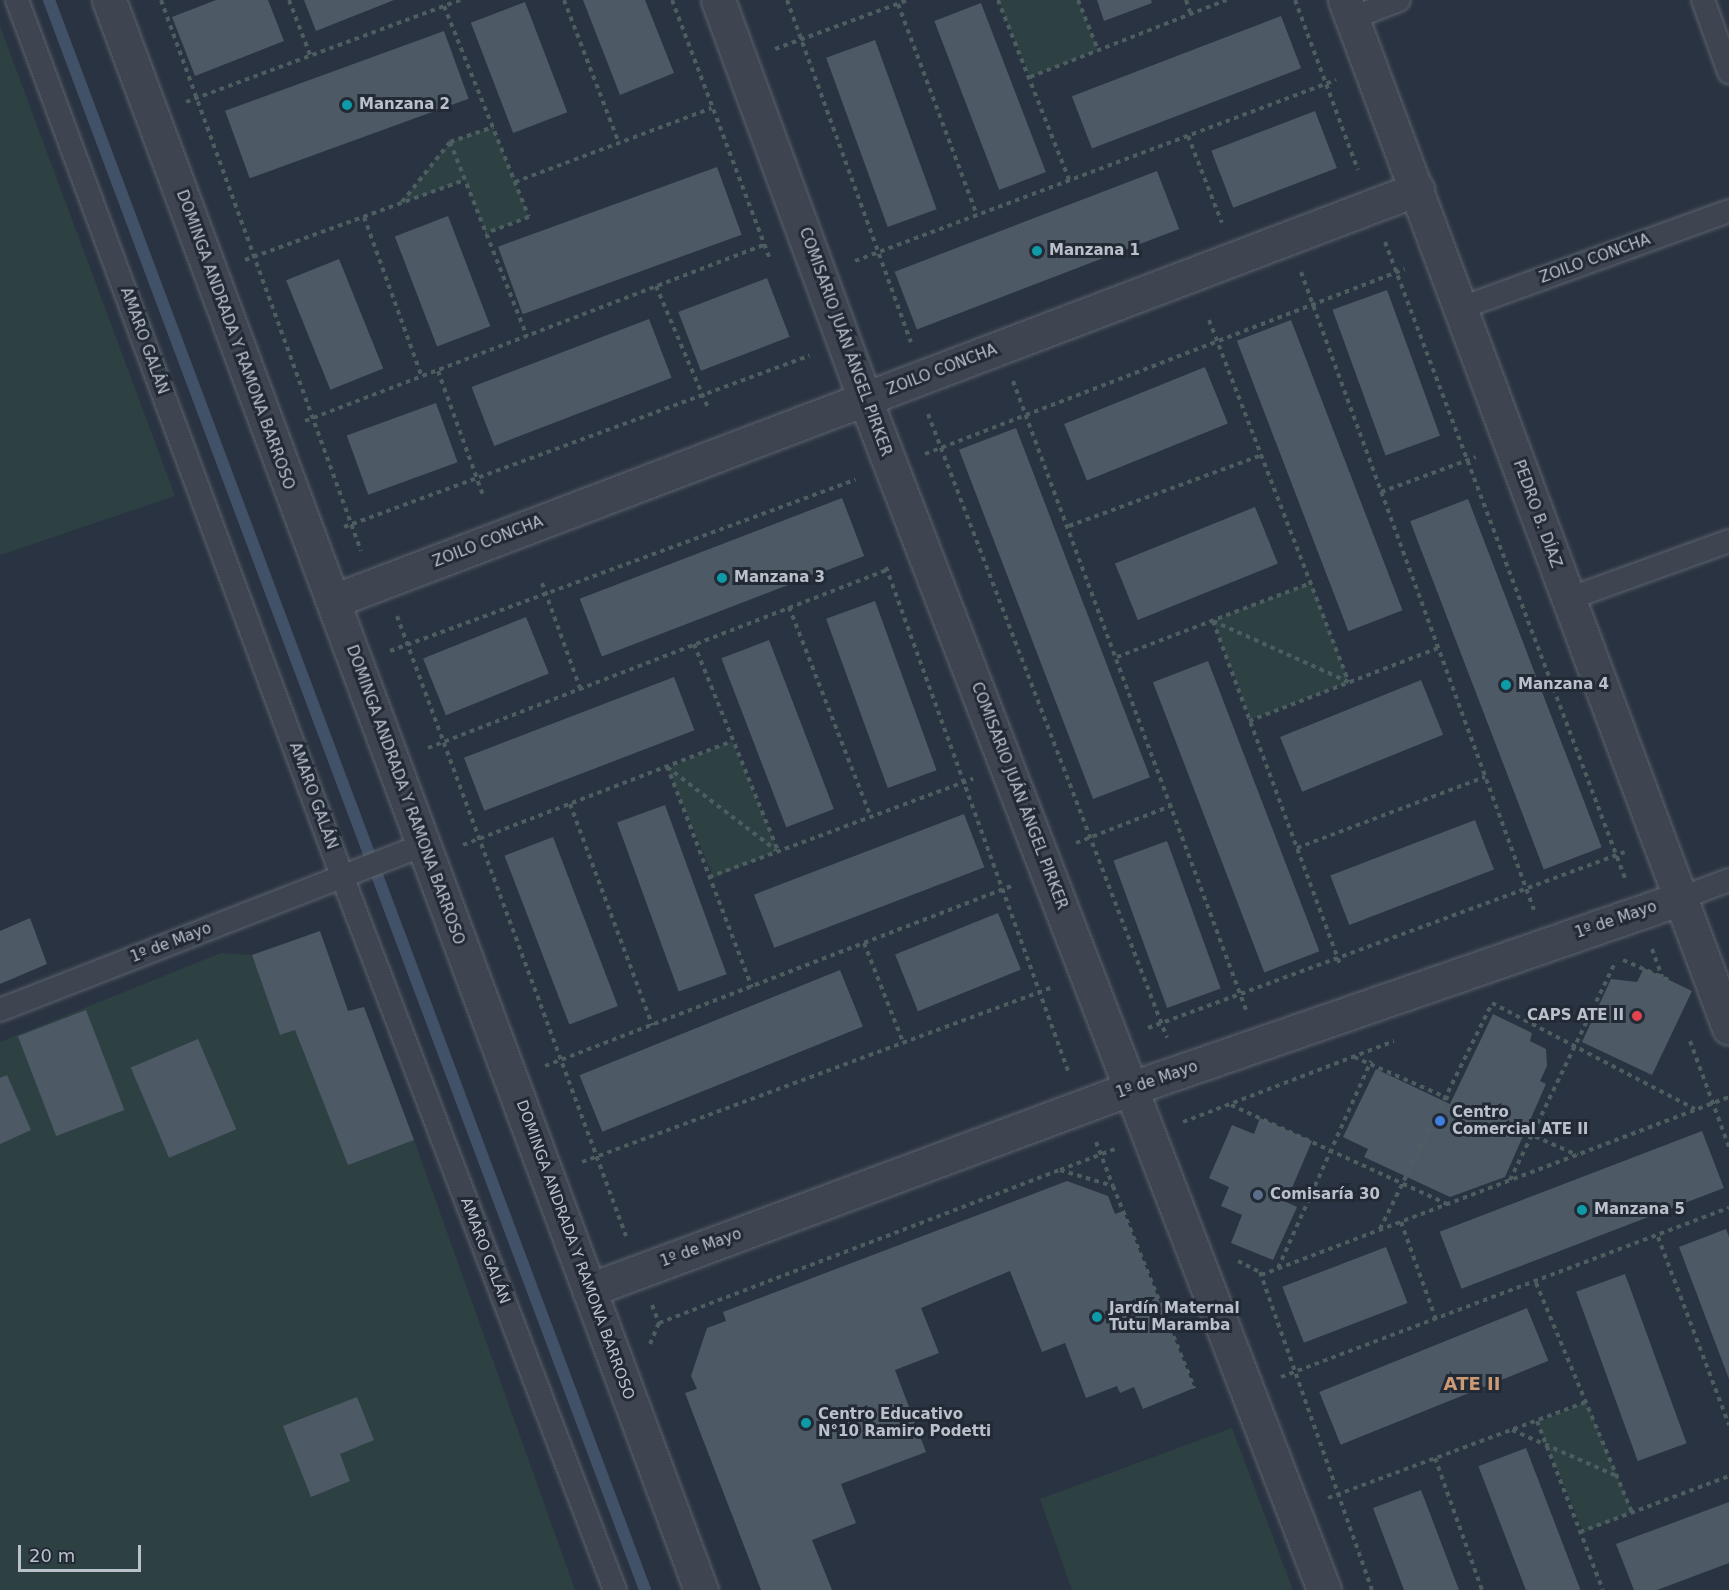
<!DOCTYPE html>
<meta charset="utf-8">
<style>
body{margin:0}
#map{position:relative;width:1729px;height:1590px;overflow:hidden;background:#2a3341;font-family:"DejaVu Sans",sans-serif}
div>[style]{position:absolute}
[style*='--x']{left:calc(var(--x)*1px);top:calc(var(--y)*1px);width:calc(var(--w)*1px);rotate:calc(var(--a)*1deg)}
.green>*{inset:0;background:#2d4143;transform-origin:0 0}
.stream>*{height:12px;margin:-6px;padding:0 6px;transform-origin:6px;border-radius:6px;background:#415168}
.building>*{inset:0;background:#4e5966;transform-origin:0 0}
.path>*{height:4px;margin-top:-2px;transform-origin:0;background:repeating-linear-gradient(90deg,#4c5e60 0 4.5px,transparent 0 9px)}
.roads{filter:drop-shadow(0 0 2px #5c636e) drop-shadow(0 0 2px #5c636e)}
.service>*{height:22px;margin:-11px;padding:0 11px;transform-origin:11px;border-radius:11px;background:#3e4551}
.minor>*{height:33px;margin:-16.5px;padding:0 16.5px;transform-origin:16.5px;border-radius:16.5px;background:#3e4551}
.dots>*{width:16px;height:16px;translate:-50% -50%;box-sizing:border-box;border:3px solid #222a36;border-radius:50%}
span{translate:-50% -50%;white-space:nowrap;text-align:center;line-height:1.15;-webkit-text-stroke:6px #222a36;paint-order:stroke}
.poi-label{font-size:15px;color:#bbc1cb;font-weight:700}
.left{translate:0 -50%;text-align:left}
.right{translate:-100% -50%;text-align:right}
.street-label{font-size:15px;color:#bbc1cb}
.quarter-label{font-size:18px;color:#cc9b74;font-weight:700}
.scale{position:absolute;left:18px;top:1545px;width:123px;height:27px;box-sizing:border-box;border:3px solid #bbc1cb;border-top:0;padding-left:8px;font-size:18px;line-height:21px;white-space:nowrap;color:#bbc1cb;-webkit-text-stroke:4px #222a36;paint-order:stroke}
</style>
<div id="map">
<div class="green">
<i style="clip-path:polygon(998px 0,1078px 0,1098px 50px,1030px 77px)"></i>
<i style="clip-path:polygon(0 26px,175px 496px,0 555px)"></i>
<i style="clip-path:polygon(493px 127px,529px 217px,486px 233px,465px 180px,400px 204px,450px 142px)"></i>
<i style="left:1311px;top:583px;width:106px;height:105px;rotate:69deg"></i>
<i style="left:732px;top:741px;width:119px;height:70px;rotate:67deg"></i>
<i style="clip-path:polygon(221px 953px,252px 955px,280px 1035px,295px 1030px,348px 1164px,414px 1140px,575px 1590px,0 1590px,0 1042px)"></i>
<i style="left:1586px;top:1402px;width:119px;height:53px;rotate:67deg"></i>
<i style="clip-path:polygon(1232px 1428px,1293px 1590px,1072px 1590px,1040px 1499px)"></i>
</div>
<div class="stream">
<i style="--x:49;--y:0;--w:1698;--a:69.45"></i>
</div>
<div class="building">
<i style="clip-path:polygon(216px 0,268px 0,284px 41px,195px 76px,172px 17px)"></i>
<i style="clip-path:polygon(304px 0,394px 0,316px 31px)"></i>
<i style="clip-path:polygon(583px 0,645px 0,674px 73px,620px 95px)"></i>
<i style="clip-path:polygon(1097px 0,1151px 0,1152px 3px,1104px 21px)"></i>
<i style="left:525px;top:2px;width:118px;height:58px;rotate:69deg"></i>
<i style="left:981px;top:3px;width:181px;height:50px;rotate:69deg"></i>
<i style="left:1281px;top:16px;width:56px;height:224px;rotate:69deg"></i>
<i style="left:444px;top:31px;width:72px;height:233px;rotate:70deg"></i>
<i style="left:875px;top:40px;width:180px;height:52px;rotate:70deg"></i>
<i style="left:1315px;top:111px;width:61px;height:111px;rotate:69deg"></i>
<i style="left:717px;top:167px;width:72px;height:233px;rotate:70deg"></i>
<i style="left:1157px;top:171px;width:62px;height:281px;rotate:69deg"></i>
<i style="left:448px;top:216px;width:118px;height:57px;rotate:69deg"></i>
<i style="left:339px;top:259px;width:118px;height:57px;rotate:68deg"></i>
<i style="left:767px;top:278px;width:63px;height:95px;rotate:69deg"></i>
<i style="left:1387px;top:290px;width:155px;height:58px;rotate:70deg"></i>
<i style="left:649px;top:319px;width:63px;height:190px;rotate:69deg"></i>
<i style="left:1291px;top:320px;width:311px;height:58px;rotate:69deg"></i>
<i style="left:1205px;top:367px;width:61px;height:152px;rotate:68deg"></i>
<i style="left:436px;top:403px;width:63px;height:95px;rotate:70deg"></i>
<i style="left:1016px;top:428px;width:374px;height:61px;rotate:69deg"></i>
<i style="left:842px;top:498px;width:62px;height:281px;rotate:69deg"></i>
<i style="left:1468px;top:499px;width:373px;height:62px;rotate:69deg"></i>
<i style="left:1255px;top:507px;width:61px;height:151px;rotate:68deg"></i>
<i style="left:875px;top:601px;width:180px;height:52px;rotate:70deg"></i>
<i style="left:526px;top:617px;width:61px;height:111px;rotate:68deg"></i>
<i style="left:769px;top:640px;width:181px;height:51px;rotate:69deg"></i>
<i style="left:1208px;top:661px;width:311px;height:59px;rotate:69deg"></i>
<i style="left:674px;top:677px;width:57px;height:225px;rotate:69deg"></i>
<i style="left:1421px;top:680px;width:59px;height:152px;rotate:68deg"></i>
<i style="left:665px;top:805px;width:180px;height:51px;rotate:70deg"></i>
<i style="left:964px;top:814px;width:57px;height:225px;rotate:69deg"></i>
<i style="left:1475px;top:820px;width:53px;height:155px;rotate:69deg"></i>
<i style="left:553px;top:837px;width:181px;height:52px;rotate:69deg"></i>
<i style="left:1167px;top:841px;width:157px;height:57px;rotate:70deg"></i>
<i style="left:998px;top:913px;width:61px;height:111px;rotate:68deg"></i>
<i style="clip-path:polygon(30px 918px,47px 964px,0 984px,0 931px)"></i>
<i style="clip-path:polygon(320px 931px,348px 1011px,364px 1007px,414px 1140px,348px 1165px,295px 1030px,280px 1035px,252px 955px)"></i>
<i style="clip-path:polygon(1644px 968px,1692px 991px,1652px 1075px,1582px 1042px,1611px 979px,1637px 982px)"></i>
<i style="left:840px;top:970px;width:61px;height:281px;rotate:68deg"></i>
<i style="left:86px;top:1010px;width:107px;height:73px;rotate:69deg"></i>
<i style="clip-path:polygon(1493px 1014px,1532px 1033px,1530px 1041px,1546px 1049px,1547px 1066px,1540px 1081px,1546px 1084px,1505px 1177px,1450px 1197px,1364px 1157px,1368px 1149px,1343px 1137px,1376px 1069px,1450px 1104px)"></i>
<i style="left:198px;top:1039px;width:98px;height:73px;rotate:67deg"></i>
<i style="clip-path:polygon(7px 1075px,31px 1130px,0 1144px,0 1078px)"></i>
<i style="clip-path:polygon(1260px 1118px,1312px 1141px,1286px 1202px,1297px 1207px,1273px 1260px,1231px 1243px,1242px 1215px,1221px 1206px,1229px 1187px,1209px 1178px,1232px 1125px,1254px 1134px)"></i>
<i style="left:1702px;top:1131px;width:61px;height:281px;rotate:69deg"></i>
<i style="clip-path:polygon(1067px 1181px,1108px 1196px,1115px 1214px,1123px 1211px,1194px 1388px,1143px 1409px,1134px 1387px,1120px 1393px,1117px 1386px,1086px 1398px,1065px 1343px,1042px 1352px,1010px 1271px,921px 1308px,939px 1353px,895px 1370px,926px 1452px,841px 1484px,856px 1523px,812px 1540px,832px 1590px,761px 1590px,685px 1393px,697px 1389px,691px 1376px,707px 1328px,726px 1321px,723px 1312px)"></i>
<i style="clip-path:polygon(1726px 1229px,1729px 1237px,1729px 1379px,1679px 1247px)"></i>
<i style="left:1386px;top:1247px;width:60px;height:111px;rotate:69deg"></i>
<i style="left:1625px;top:1274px;width:180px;height:52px;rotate:70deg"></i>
<i style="left:1527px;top:1308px;width:57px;height:224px;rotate:68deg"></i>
<i style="clip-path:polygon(357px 1397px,374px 1440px,340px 1454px,350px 1481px,311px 1497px,283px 1426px)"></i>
<i style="left:1526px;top:1448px;width:152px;height:51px;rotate:69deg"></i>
<i style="clip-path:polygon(1421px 1490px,1459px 1590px,1404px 1590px,1373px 1508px)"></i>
<i style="clip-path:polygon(1729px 1502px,1729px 1563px,1657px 1590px,1634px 1590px,1616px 1544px)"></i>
</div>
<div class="path">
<i style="--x:161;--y:0;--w:586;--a:70.05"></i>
<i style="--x:289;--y:0;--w:61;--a:68.9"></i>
<i style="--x:564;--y:0;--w:153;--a:69"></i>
<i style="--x:672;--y:0;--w:278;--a:69.3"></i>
<i style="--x:787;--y:0;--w:364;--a:70.1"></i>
<i style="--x:998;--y:0;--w:193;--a:68.4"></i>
<i style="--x:1078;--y:0;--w:54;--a:68.2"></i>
<i style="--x:1186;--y:0;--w:13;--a:72"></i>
<i style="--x:1295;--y:0;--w:181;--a:69.7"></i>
<i style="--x:898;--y:4;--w:225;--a:69.5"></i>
<i style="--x:444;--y:6;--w:227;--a:68.1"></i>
<i style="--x:529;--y:217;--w:46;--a:159.6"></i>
<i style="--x:775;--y:49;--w:142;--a:-20.2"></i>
<i style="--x:1030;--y:77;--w:211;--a:-21.4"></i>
<i style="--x:186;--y:102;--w:293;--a:-20.4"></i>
<i style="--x:1188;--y:136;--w:93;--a:68.7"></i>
<i style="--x:450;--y:142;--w:209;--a:68.4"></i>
<i style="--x:515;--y:182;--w:210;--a:-20.6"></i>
<i style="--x:402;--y:202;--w:77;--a:-51.3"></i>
<i style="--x:450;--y:142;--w:46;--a:-19.2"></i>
<i style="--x:364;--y:217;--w:170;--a:70.1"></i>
<i style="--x:1385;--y:242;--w:680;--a:69.33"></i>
<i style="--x:245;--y:260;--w:234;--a:-20"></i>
<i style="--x:855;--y:261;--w:514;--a:-20.62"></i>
<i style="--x:1301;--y:272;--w:679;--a:69.94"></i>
<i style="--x:656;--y:286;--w:133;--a:66.9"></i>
<i style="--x:1209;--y:320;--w:388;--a:68.9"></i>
<i style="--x:438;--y:371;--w:132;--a:70.1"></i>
<i style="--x:1013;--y:381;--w:671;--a:69.67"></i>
<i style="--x:928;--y:414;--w:668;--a:69.04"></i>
<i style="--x:305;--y:421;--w:493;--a:-21"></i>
<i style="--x:925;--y:454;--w:514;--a:-21.08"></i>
<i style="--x:1381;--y:492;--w:101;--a:-20.2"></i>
<i style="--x:1069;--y:526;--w:206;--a:-20.2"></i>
<i style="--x:344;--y:527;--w:496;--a:-20.2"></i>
<i style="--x:886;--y:567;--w:536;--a:70.14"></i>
<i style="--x:542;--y:583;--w:112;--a:70.1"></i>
<i style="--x:789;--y:607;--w:225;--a:68.7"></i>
<i style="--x:397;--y:616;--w:661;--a:69.73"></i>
<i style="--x:1213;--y:621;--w:369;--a:69.7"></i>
<i style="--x:1213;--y:621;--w:149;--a:24.2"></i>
<i style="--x:694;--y:644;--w:223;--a:67.9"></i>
<i style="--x:390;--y:651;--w:496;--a:-20.2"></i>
<i style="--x:1117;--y:657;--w:208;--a:-20.9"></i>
<i style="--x:1249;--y:721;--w:203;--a:-21.1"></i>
<i style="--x:428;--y:748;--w:493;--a:-21.2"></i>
<i style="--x:667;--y:766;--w:237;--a:69"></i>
<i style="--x:667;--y:767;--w:137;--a:37.3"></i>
<i style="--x:570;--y:804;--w:236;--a:69.6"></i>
<i style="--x:1076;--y:843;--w:104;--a:-21.4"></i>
<i style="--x:463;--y:845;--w:288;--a:-21.1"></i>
<i style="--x:1297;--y:848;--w:201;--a:-20.7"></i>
<i style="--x:709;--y:877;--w:282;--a:-20.4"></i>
<i style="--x:864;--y:943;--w:106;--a:68.5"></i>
<i style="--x:1652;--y:949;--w:30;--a:70"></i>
<i style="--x:1623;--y:960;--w:52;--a:23.6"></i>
<i style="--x:1148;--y:1028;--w:508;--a:-20.25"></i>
<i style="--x:1690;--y:1041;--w:113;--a:69.8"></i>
<i style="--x:1354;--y:1057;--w:244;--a:23.7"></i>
<i style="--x:545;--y:1066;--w:503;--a:-21.1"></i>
<i style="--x:1231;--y:1105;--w:238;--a:24.6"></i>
<i style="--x:1183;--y:1122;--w:226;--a:-21"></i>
<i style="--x:1096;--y:1142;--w:47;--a:68.9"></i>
<i style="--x:582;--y:1162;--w:502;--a:-20.38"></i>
<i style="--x:1060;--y:1170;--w:59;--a:-20.9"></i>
<i style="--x:1510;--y:1180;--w:243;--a:-64.2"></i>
<i style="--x:1401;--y:1222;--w:104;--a:70.3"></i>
<i style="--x:1380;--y:1229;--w:252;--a:-63.6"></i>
<i style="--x:1492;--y:1003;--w:229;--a:27.6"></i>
<i style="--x:1658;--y:1237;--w:201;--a:69.3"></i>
<i style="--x:1238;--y:1261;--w:25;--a:27"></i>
<i style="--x:1260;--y:1272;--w:337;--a:70.6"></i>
<i style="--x:1278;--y:1268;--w:227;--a:-65.8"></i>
<i style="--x:1261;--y:1275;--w:501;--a:-20.82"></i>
<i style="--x:1536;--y:1283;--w:248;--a:67.3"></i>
<i style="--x:652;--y:1305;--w:19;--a:69"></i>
<i style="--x:650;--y:1344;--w:23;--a:-67"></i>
<i style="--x:659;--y:1323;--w:429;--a:-20.9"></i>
<i style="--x:1060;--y:1170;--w:55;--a:16.8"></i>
<i style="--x:1113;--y:1186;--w:218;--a:68.1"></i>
<i style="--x:1281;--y:1377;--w:479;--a:-20.7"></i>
<i style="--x:1537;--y:1421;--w:181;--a:68.7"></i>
<i style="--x:1512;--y:1430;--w:115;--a:23.7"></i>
<i style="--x:1435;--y:1458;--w:140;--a:70.4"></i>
<i style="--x:1328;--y:1498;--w:275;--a:-20.4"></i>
<i style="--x:1580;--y:1532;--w:159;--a:-20.6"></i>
</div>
<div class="roads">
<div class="service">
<i style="--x:17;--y:0;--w:934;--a:69.64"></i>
<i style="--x:342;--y:876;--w:764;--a:69.08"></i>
<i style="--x:1703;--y:0;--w:77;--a:70.1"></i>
<i style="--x:1352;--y:18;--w:50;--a:-21"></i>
<i style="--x:1461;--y:308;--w:285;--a:-19.9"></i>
<i style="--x:1568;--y:599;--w:171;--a:-19.8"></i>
<i style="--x:1679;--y:899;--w:53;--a:-20.8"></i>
<i style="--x:0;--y:1010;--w:455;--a:-21.3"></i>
</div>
<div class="minor">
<i style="--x:109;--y:0;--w:1697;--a:69.58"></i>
<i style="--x:718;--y:0;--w:425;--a:69.8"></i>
<i style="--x:865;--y:399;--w:1276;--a:68.92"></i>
<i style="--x:1345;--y:0;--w:1097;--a:69.52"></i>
<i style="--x:333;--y:601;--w:1160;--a:-20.81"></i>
<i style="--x:589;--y:1290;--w:579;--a:-20.41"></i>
<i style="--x:1132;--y:1088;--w:579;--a:-19.06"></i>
</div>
</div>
<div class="dots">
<i style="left:347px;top:105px;background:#0f9aa8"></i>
<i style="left:1037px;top:251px;background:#0f9aa8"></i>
<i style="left:722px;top:578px;background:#0f9aa8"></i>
<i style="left:1506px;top:685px;background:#0f9aa8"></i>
<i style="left:1637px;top:1016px;background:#e0444e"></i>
<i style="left:1440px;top:1121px;background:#3f7fe0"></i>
<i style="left:1258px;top:1195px;background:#5c6f8a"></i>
<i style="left:1582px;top:1210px;background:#0f9aa8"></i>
<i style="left:1097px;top:1317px;background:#0f9aa8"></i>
<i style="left:806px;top:1423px;background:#0f9aa8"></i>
</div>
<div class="poi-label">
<span class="left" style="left:359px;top:105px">Manzana 2</span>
<span class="left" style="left:1049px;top:251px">Manzana 1</span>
<span class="left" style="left:734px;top:578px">Manzana 3</span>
<span class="left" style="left:1518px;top:685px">Manzana 4</span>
<span class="right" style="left:1624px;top:1016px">CAPS ATE II</span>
<span class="left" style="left:1452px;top:1121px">Centro<br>Comercial ATE II</span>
<span class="left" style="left:1270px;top:1195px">Comisaría 30</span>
<span class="left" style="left:1594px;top:1210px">Manzana 5</span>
<span class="left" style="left:1109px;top:1317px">Jardín Maternal<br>Tutu Maramba</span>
<span class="left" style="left:818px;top:1423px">Centro Educativo<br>N°10 Ramiro Podetti</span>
</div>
<div class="street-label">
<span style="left:1595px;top:259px;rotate:-20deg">ZOILO CONCHA</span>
<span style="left:235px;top:340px;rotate:70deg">DOMINGA ANDRADA Y RAMONA BARROSO</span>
<span style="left:144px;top:341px;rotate:70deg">AMARO GALÁN</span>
<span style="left:845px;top:342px;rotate:70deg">COMISARIO JUÁN ÁNGEL PIRKER</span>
<span style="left:942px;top:370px;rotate:-21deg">ZOILO CONCHA</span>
<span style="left:1537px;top:514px;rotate:70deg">PEDRO B. DÍAZ</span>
<span style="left:488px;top:542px;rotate:-21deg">ZOILO CONCHA</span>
<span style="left:405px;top:795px;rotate:70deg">DOMINGA ANDRADA Y RAMONA BARROSO</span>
<span style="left:313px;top:796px;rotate:70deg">AMARO GALÁN</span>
<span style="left:1019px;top:796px;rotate:69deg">COMISARIO JUÁN ÁNGEL PIRKER</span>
<span style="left:1616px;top:920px;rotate:-19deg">1º de Mayo</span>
<span style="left:171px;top:943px;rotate:-21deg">1º de Mayo</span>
<span style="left:1157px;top:1080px;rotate:-19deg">1º de Mayo</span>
<span style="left:701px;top:1248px;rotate:-20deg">1º de Mayo</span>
<span style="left:575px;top:1250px;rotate:70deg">DOMINGA ANDRADA Y RAMONA BARROSO</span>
<span style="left:485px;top:1251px;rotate:69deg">AMARO GALÁN</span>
</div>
<div class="quarter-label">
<span style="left:1472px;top:1384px">ATE II</span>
</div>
<div class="scale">20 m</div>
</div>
